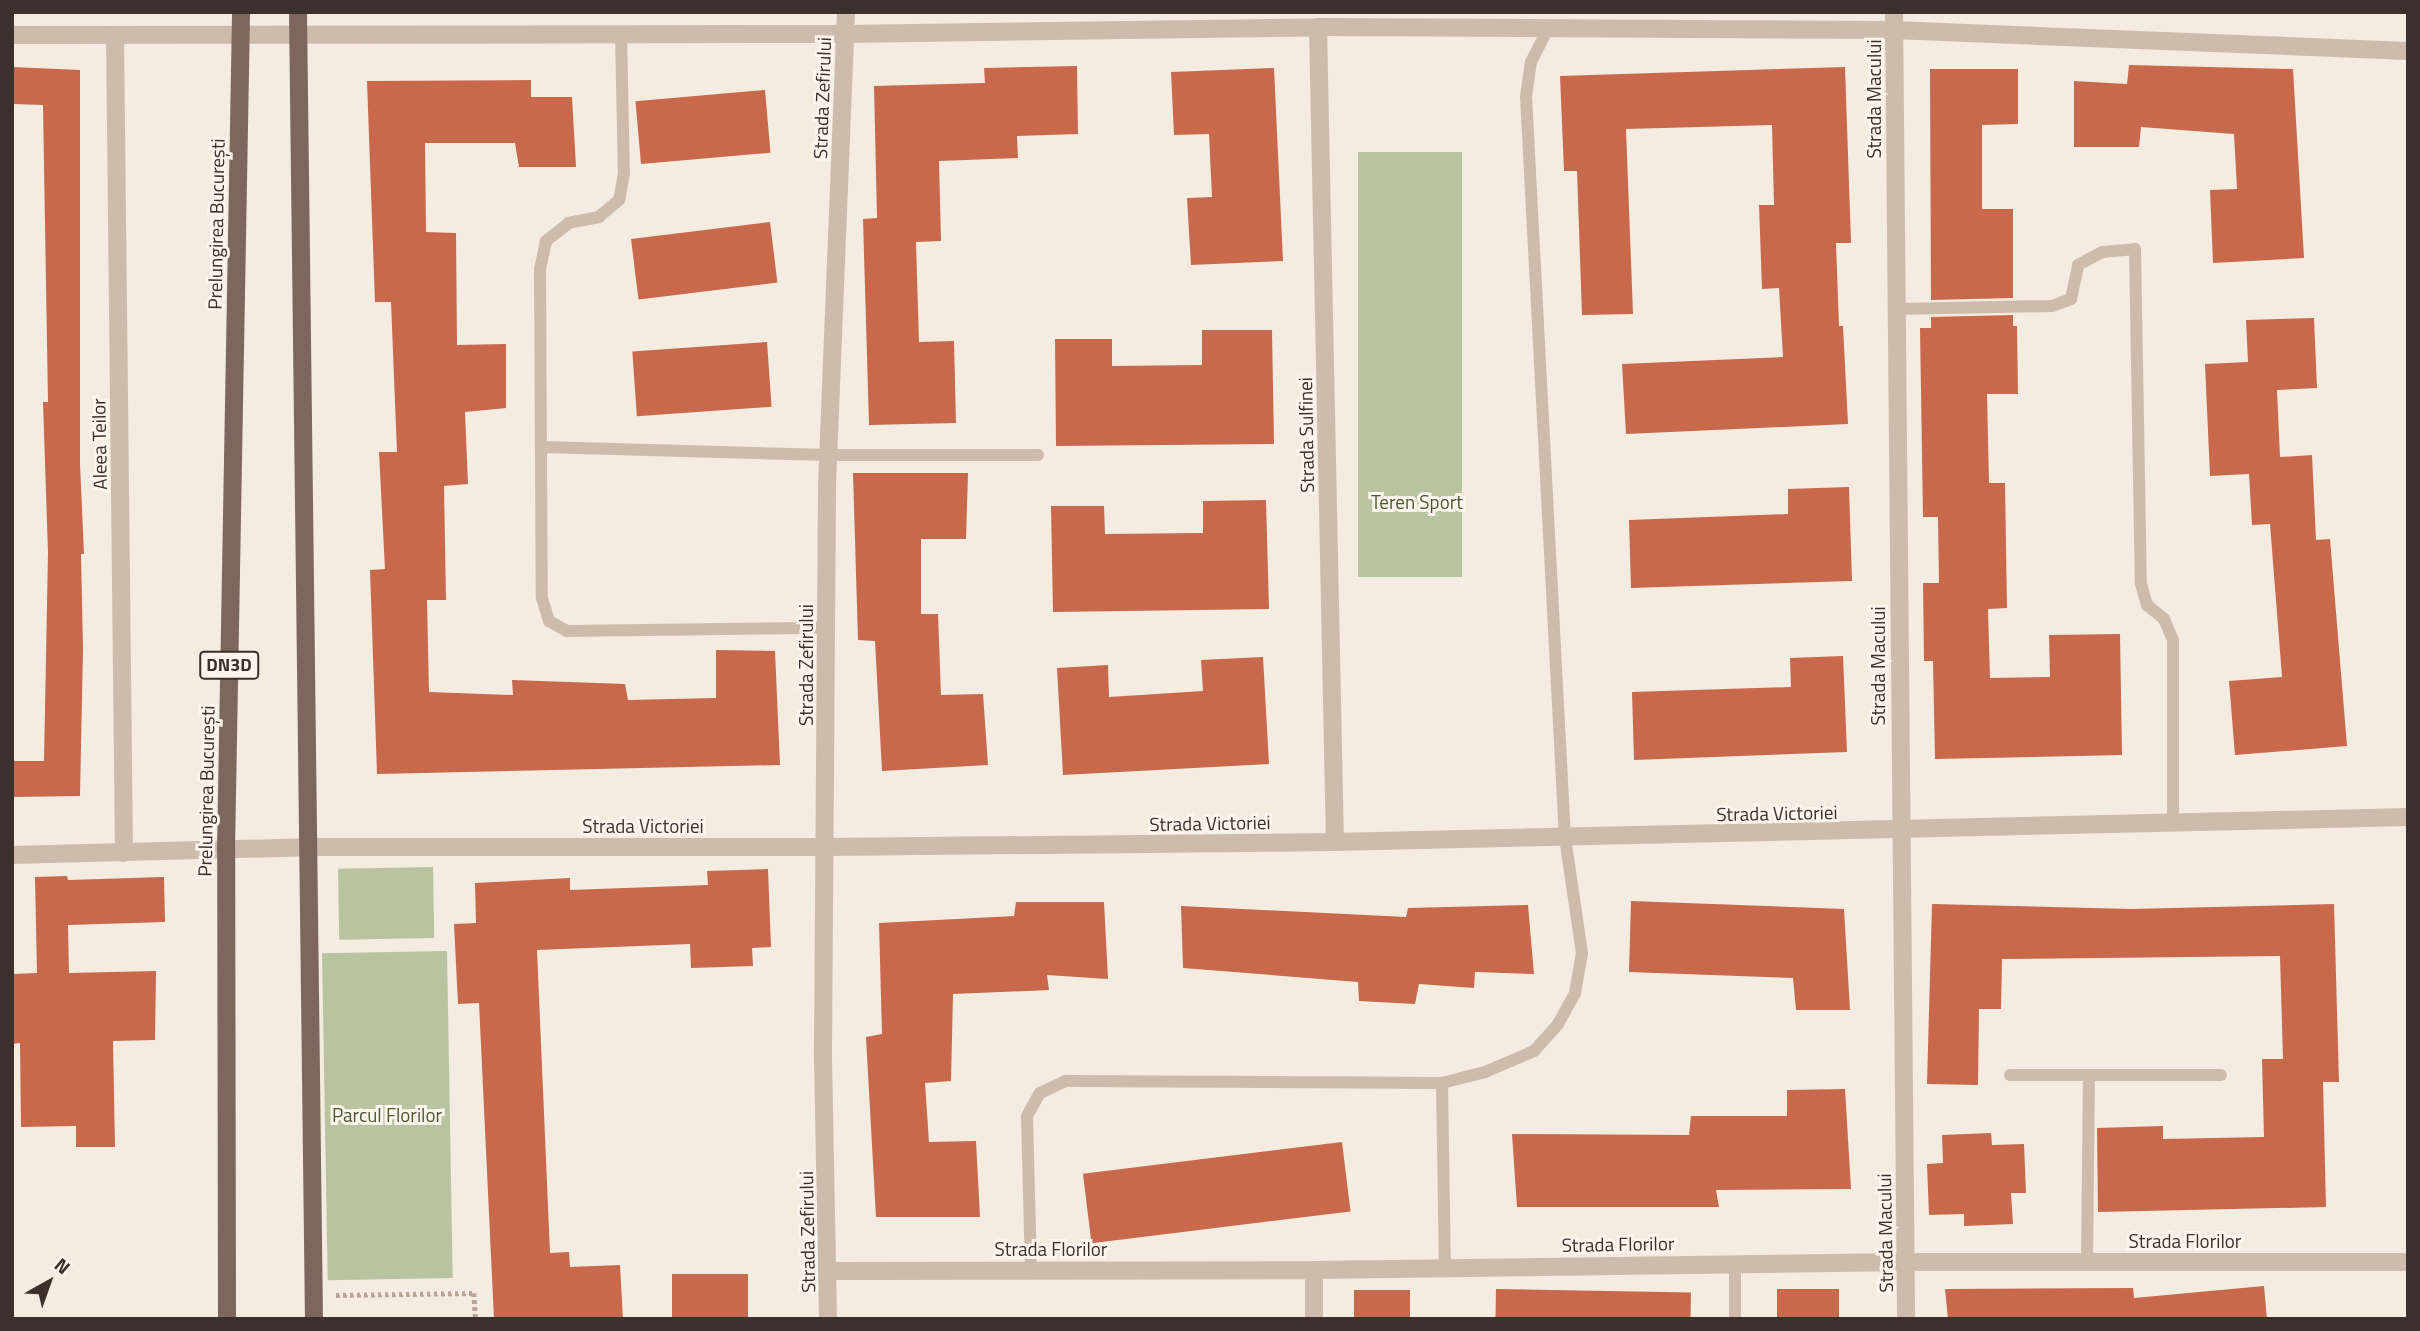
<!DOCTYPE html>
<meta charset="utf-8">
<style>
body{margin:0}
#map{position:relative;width:2420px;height:1331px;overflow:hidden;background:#f4ebe1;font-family:"Titillium Web",sans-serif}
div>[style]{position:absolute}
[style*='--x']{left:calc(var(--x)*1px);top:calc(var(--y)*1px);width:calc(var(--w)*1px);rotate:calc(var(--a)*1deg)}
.green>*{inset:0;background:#b8c4a0;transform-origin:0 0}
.building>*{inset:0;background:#c8694b;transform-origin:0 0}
.path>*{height:4.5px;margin-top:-2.25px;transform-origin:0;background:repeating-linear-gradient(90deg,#b9a596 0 3.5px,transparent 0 7px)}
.service>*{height:12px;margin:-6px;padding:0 6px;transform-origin:6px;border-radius:6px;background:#cdbbac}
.minor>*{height:18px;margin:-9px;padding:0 9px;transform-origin:9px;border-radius:9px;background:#cdbbac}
.primary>*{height:18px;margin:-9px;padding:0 9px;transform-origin:9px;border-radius:9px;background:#7d675c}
span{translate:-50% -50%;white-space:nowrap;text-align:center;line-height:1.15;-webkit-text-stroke:6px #fbf5ee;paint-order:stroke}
.shield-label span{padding:2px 5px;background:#fbf5ee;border:2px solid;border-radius:5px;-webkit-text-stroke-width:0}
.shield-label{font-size:18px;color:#3b302b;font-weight:700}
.street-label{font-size:19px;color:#3b302b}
.park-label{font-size:19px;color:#4a5a2e}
.frame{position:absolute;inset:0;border:14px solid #3b302b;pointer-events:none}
.north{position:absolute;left:14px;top:1247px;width:70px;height:70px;-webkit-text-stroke:5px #fbf5ee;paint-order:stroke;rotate:40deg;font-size:19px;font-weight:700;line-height:28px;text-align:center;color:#3b302b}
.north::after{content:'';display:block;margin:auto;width:24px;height:32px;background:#3b302b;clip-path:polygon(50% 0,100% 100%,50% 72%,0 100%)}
</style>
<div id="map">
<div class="green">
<i style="left:1358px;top:152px;width:104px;height:425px"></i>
<i style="left:433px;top:867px;width:71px;height:95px;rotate:89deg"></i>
<i style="left:447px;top:951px;width:327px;height:125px;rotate:89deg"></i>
</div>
<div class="building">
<i style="clip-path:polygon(2129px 65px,2293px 69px,2304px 258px,2213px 263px,2210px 190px,2237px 189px,2234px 134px,2141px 127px,2139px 147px,2074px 147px,2074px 81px,2127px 84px)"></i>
<i style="clip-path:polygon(1077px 66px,1078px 134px,1017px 136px,1018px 158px,939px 161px,941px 241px,916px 242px,919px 342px,954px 341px,956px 423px,869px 425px,863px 219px,877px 218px,874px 86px,985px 83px,984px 68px)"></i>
<i style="clip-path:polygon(12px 67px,80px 70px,80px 464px,84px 554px,81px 554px,83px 649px,80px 796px,12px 797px,12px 761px,44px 761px,48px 553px,43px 402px,48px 402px,43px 105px,12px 104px)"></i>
<i style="clip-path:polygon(1845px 67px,1851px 243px,1836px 243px,1839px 326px,1843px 326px,1848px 424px,1626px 434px,1622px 364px,1783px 357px,1779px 288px,1762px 289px,1759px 205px,1774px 205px,1772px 125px,1626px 129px,1633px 314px,1582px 315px,1577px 171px,1564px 171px,1560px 76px)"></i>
<i style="clip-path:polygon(1274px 68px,1283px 261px,1191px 265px,1187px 198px,1212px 197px,1209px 134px,1174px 135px,1171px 72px)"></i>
<i style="clip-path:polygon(1930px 69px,2018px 69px,2018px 124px,1982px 125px,1982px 209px,2013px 209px,2013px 298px,1931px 300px)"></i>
<i style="clip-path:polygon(531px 80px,531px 97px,572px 97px,576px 167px,519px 167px,515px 143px,425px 143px,426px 232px,456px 233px,457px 345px,506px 344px,506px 408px,465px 412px,468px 484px,444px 486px,446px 600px,427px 600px,429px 692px,513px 695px,512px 680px,625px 684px,628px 700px,716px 698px,716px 650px,775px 651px,780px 765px,377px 774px,370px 570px,385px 569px,379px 452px,397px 452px,391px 302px,375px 302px,367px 81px)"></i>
<i style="left:765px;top:90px;width:63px;height:130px;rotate:85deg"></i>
<i style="left:770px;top:222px;width:61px;height:140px;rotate:83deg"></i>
<i style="clip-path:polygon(2013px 315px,2013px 326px,2017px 326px,2018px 394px,1987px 394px,1989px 483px,2005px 483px,2007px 608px,1988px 609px,1990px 678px,2050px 677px,2049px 635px,2120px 634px,2122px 755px,1935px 759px,1933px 661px,1924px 661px,1923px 583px,1939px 583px,1938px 517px,1923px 517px,1920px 328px,1931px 328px,1931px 317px)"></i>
<i style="clip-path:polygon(2314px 318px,2317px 388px,2277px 390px,2280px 457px,2312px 455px,2316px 540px,2330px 539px,2347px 746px,2235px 755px,2229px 681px,2282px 677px,2270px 524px,2252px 525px,2249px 474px,2210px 476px,2205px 364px,2248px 362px,2246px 320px)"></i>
<i style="clip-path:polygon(1202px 330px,1272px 330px,1274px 444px,1056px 446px,1055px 339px,1112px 339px,1112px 366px,1202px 365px)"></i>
<i style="left:767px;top:342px;width:65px;height:135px;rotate:86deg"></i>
<i style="clip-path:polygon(853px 473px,968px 473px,966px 539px,921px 539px,921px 614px,938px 614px,941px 695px,983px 694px,988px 765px,882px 771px,875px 641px,858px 640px)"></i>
<i style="clip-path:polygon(1849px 487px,1852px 581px,1631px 588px,1629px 520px,1788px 514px,1788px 489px)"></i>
<i style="clip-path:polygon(1266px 500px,1269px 609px,1053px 612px,1051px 506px,1104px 506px,1105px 534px,1203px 533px,1203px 501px)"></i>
<i style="clip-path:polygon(1843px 656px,1847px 752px,1634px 760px,1632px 692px,1791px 687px,1790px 658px)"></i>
<i style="clip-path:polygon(1263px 657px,1269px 764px,1063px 775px,1057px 668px,1108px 665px,1109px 697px,1203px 691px,1201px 660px)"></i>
<i style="clip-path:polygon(768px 869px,771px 947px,752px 948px,753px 966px,691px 968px,690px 944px,537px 950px,550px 1253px,569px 1252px,570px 1267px,620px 1265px,623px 1319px,494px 1319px,479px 1003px,458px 1004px,454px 924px,476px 923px,475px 883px,570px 878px,570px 890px,708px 885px,707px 871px)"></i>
<i style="clip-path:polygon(67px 876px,68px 880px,164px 877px,165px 922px,68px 925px,69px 973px,156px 971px,155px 1040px,113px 1041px,115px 1147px,76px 1147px,76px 1126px,21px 1127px,20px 1043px,12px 1044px,12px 974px,37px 973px,35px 877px)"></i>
<i style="clip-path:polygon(1631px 901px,1844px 909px,1850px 1010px,1796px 1010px,1793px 978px,1629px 972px)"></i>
<i style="clip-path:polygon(1016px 902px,1104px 902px,1108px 979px,1047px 975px,1049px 990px,953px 994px,951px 1081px,925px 1083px,929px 1142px,976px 1141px,980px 1217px,876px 1217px,866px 1037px,882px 1034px,879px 923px,1014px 916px)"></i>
<i style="clip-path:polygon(1932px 904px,2131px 909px,2334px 904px,2339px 1082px,2323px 1082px,2326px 1207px,2098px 1212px,2097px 1128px,2163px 1126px,2163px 1139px,2264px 1137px,2262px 1059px,2283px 1059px,2280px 956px,2002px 959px,2001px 1009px,1979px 1009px,1978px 1085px,1927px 1084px)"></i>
<i style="clip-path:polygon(1528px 905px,1534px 974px,1475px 972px,1474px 988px,1419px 984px,1415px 1004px,1359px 1001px,1358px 982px,1183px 968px,1181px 906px,1406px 917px,1408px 908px)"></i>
<i style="clip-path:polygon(1845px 1089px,1851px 1189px,1716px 1190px,1719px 1207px,1517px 1207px,1512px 1134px,1689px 1135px,1691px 1116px,1787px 1116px,1787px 1090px)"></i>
<i style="clip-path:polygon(1991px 1133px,1992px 1145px,2024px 1144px,2026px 1193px,2011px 1193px,2013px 1224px,1964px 1226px,1964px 1214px,1929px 1215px,1927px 1164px,1943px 1163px,1942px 1135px)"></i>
<i style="left:1342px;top:1142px;width:70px;height:261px;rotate:83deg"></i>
<i style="left:672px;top:1274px;width:76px;height:45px"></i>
<i style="clip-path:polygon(2264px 1286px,2267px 1319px,1948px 1319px,1945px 1289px,2133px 1288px,2134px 1298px)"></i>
<i style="left:1496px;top:1289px;width:195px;height:30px;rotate:1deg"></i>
<i style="left:1777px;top:1289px;width:62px;height:30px"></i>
<i style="left:1354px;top:1290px;width:56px;height:29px"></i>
</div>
<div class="path">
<i style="--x:336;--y:1295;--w:138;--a:-0.8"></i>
<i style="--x:474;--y:1293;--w:26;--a:86"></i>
</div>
<div class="service">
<i style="--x:621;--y:34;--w:139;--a:88.8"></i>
<i style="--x:624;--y:173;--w:27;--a:100"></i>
<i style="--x:619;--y:200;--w:26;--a:140"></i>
<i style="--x:599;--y:217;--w:31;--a:169"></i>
<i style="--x:569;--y:223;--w:29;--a:142"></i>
<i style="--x:546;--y:241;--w:29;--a:102"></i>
<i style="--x:540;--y:269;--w:329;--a:89.7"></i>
<i style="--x:542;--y:598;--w:24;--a:73"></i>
<i style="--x:549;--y:621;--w:21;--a:29"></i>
<i style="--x:567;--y:631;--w:260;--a:-0.7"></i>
<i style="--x:1896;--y:309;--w:156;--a:-1.1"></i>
<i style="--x:2052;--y:306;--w:20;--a:-20"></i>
<i style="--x:2071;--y:299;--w:35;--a:-78"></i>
<i style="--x:2078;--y:265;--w:27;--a:-28"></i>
<i style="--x:2102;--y:252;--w:33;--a:-5"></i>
<i style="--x:2135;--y:249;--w:335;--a:89"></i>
<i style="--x:2141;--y:584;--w:22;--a:74"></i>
<i style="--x:2147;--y:605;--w:22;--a:39"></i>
<i style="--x:2164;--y:619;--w:23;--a:67"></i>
<i style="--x:2173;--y:640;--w:184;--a:90"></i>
<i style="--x:542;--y:447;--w:287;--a:1.6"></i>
<i style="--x:829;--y:455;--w:209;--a:0"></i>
<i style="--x:2010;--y:1075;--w:211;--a:0"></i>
<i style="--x:1442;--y:1083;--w:185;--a:89.1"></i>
<i style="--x:2087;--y:1262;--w:186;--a:-89.4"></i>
<i style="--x:1031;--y:1270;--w:154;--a:-91.5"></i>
<i style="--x:1027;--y:1116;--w:26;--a:-61"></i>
<i style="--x:1040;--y:1093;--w:29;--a:-25"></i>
<i style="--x:1066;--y:1081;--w:376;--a:0.3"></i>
<i style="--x:1442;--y:1083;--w:44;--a:-14.3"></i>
<i style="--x:1485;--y:1072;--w:53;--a:-23.2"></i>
<i style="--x:1534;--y:1051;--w:36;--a:-48"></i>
<i style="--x:1558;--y:1024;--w:35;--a:-61"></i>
<i style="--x:1575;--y:993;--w:41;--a:-80.1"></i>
<i style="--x:1582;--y:953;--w:116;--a:-98.4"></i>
<i style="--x:1565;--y:838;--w:742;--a:-93.01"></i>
<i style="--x:1526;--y:97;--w:35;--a:-82"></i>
<i style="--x:1531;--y:62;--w:38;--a:-63"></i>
<i style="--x:1735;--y:1319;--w:55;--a:-90"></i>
</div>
<div class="minor">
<i style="--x:1894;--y:12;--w:1307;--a:89.47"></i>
<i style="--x:1318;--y:27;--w:815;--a:88.81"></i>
<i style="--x:12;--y:35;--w:833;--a:-0.07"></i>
<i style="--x:845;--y:34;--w:473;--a:-0.8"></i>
<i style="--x:1318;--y:27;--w:576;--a:0.3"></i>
<i style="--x:1894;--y:30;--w:514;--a:2.34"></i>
<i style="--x:115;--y:35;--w:818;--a:89.37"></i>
<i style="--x:12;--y:855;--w:296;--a:-1.5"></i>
<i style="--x:308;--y:847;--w:518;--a:0"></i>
<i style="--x:826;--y:847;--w:509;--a:-0.56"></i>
<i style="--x:1335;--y:842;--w:1073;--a:-1.33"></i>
<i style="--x:1314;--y:1270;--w:49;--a:90"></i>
<i style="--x:828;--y:1271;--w:486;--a:-0.1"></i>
<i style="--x:1314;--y:1270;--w:592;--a:-0.77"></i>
<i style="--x:1906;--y:1262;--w:502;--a:0"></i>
<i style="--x:828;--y:1319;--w:270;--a:-91.1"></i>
<i style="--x:823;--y:1049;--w:563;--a:-89.59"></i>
<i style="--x:827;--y:486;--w:474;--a:-87.7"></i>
</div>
<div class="primary">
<i style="--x:298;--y:12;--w:1307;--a:89.3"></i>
<i style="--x:227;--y:1319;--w:469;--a:-90.1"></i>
<i style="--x:226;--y:850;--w:838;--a:-88.97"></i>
</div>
<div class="shield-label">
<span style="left:229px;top:665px">DN3D</span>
</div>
<div class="street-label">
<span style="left:822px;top:98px;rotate:-88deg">Strada Zefirului</span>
<span style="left:1874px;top:99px;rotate:-90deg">Strada Macului</span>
<span style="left:216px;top:224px;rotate:-89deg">Prelungirea București</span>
<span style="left:1306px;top:435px;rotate:-91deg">Strada Sulfinei</span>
<span style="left:99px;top:444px;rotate:-91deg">Aleea Teilor</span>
<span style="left:806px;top:665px;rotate:-90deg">Strada Zefirului</span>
<span style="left:1878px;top:666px;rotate:-90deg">Strada Macului</span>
<span style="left:206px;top:791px;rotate:-89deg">Prelungirea București</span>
<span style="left:1777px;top:813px;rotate:-1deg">Strada Victoriei</span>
<span style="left:1210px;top:823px;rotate:-1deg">Strada Victoriei</span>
<span style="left:643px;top:826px">Strada Victoriei</span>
<span style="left:807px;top:1232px;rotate:-91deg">Strada Zefirului</span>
<span style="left:1885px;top:1233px;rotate:-91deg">Strada Macului</span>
<span style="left:2185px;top:1241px">Strada Florilor</span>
<span style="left:1618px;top:1244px;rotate:-1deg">Strada Florilor</span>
<span style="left:1051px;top:1249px">Strada Florilor</span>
</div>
<div class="park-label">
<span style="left:1417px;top:502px">Teren Sport</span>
<span style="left:387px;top:1115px">Parcul Florilor</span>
</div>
<div class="frame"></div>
<div class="north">N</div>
</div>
